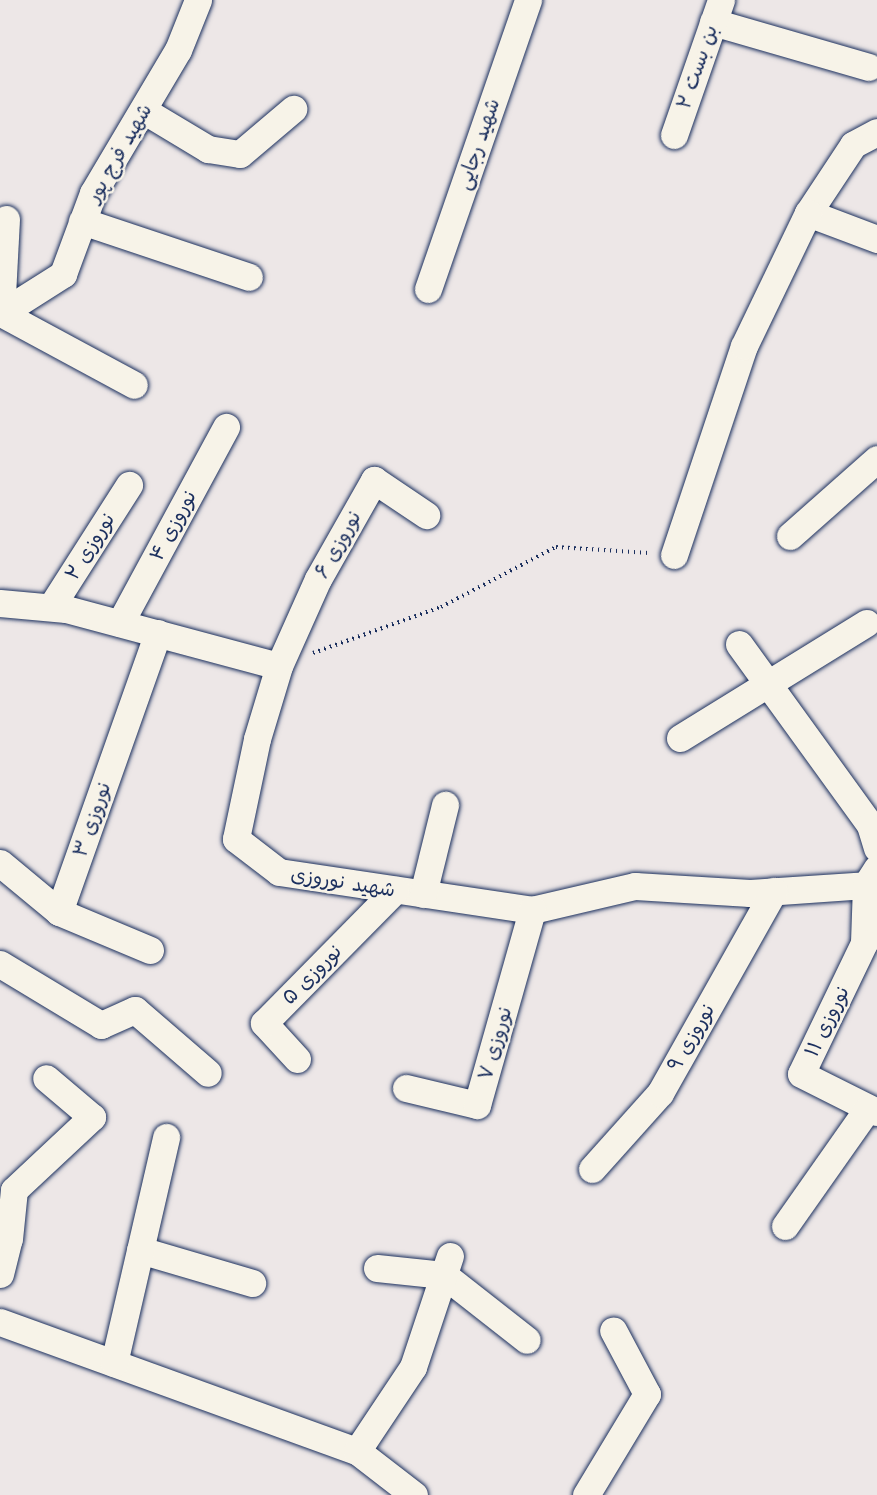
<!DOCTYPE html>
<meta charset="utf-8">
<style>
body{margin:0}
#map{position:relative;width:877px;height:1495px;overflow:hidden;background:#ede7e7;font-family:"Comic Neue","Playpen Sans Arabic",sans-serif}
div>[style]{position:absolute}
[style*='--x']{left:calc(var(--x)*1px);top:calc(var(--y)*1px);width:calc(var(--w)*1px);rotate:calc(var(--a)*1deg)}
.path>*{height:4px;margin-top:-2px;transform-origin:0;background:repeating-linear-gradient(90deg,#1b2f5e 0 1.5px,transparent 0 6px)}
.roads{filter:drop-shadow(0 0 2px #1b2f5e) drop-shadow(0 0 2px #1b2f5e)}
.minor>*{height:27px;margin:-13.5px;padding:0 13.5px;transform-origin:13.5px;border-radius:13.5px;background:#f7f3e8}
span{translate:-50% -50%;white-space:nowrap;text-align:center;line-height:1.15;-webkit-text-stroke:5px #f7f3e8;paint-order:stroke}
.street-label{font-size:20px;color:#1b2f5e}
</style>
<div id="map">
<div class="path">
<i style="--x:313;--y:653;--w:136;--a:-19.8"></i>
<i style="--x:441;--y:607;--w:130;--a:-27.6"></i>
<i style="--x:556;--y:547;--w:93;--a:3.7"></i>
</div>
<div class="roads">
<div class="minor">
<i style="--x:713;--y:22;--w:162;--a:16.1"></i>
<i style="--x:143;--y:110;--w:76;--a:31"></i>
<i style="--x:208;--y:149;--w:32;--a:9"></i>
<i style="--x:240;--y:154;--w:70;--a:-40.3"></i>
<i style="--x:877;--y:132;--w:27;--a:152"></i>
<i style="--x:853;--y:145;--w:82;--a:123.5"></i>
<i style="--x:808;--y:213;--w:74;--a:20.6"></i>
<i style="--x:674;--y:135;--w:143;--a:-70.8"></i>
<i style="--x:6;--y:219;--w:94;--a:93"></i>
<i style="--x:1;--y:313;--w:151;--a:28.4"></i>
<i style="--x:82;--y:221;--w:176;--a:18.5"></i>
<i style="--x:428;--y:289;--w:306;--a:-70.9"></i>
<i style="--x:0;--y:314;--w:75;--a:-32.4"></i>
<i style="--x:63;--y:274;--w:86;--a:-69.7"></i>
<i style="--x:93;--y:193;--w:166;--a:-59.3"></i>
<i style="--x:178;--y:50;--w:54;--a:-68.2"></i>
<i style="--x:790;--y:536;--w:116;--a:-41.5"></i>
<i style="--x:674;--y:555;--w:220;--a:-71.5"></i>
<i style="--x:744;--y:346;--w:148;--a:-64.3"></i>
<i style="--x:0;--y:603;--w:66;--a:5.2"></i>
<i style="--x:66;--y:609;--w:220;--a:15"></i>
<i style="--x:279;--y:666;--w:76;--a:106.8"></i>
<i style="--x:257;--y:739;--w:102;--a:101.9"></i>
<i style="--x:236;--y:839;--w:54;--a:37.5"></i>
<i style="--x:279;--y:872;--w:256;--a:8.5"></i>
<i style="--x:532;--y:910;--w:106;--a:-13.1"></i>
<i style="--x:635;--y:886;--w:115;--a:3.5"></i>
<i style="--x:750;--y:893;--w:116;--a:-3.9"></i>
<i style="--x:866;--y:885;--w:20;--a:-57"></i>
<i style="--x:51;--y:607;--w:145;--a:-57.4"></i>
<i style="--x:120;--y:623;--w:223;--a:-61.6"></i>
<i style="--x:739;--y:644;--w:223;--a:54.1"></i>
<i style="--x:870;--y:825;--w:24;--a:73"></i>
<i style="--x:279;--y:666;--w:95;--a:-65.9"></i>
<i style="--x:318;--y:579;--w:114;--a:-60.5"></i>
<i style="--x:374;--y:480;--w:63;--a:33.9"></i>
<i style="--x:680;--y:738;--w:219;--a:-31.7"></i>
<i style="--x:0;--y:863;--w:77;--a:39.7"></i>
<i style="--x:866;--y:885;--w:58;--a:92"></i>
<i style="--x:864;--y:943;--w:145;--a:115.7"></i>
<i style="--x:801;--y:1074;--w:85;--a:26.6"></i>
<i style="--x:423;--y:894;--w:92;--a:-76.1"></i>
<i style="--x:150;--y:950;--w:99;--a:-157.3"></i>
<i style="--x:59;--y:912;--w:296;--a:-70.5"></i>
<i style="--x:0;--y:964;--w:118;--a:31.1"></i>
<i style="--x:101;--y:1025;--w:37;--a:-24"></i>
<i style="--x:135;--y:1010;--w:96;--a:40.8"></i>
<i style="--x:297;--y:1059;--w:49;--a:-132.5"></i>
<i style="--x:264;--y:1023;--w:187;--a:-45.4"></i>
<i style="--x:406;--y:1088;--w:73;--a:13.5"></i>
<i style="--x:477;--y:1105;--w:203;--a:-74.2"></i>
<i style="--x:592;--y:1169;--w:102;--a:-48.2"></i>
<i style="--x:660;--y:1093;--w:232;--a:-60.6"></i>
<i style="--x:785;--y:1226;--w:144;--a:-54.9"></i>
<i style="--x:140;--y:1250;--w:117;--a:16.4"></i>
<i style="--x:377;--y:1268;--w:67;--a:6"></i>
<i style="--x:444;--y:1275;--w:105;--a:38.1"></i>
<i style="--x:0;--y:1274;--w:36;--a:-76"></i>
<i style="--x:9;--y:1239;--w:49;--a:-84.2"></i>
<i style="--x:14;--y:1190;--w:107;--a:-43.1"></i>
<i style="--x:92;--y:1117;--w:60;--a:-139.7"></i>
<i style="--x:0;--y:1322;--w:380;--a:19.9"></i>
<i style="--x:357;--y:1451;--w:72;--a:37.7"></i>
<i style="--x:114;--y:1363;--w:232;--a:-77"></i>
<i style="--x:357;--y:1451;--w:101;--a:-56.3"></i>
<i style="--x:413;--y:1367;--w:117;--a:-71.6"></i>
<i style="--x:586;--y:1495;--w:118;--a:-58.9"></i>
<i style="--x:647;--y:1394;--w:72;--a:-118"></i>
</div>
</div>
<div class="street-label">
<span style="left:697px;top:67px;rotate:-71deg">بن بست ۲</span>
<span style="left:478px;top:144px;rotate:-71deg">شهید رجایی</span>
<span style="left:119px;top:153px;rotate:-60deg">شهید فرج پور</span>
<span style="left:173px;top:525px;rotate:-62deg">نوروزی ۴</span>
<span style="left:338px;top:544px;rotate:-61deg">نوروزی ۶</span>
<span style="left:90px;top:546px;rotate:-58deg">نوروزی ۲</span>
<span style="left:92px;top:819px;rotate:-71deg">نوروزی ۳</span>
<span style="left:343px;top:882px;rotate:9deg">شهید نوروزی</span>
<span style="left:312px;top:974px;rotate:-45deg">نوروزی ۵</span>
<span style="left:827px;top:1021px;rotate:-64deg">نوروزی ۱۱</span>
<span style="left:691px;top:1037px;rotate:-60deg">نوروزی ۹</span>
<span style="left:495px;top:1043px;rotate:-74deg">نوروزی ۷</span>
</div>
</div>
